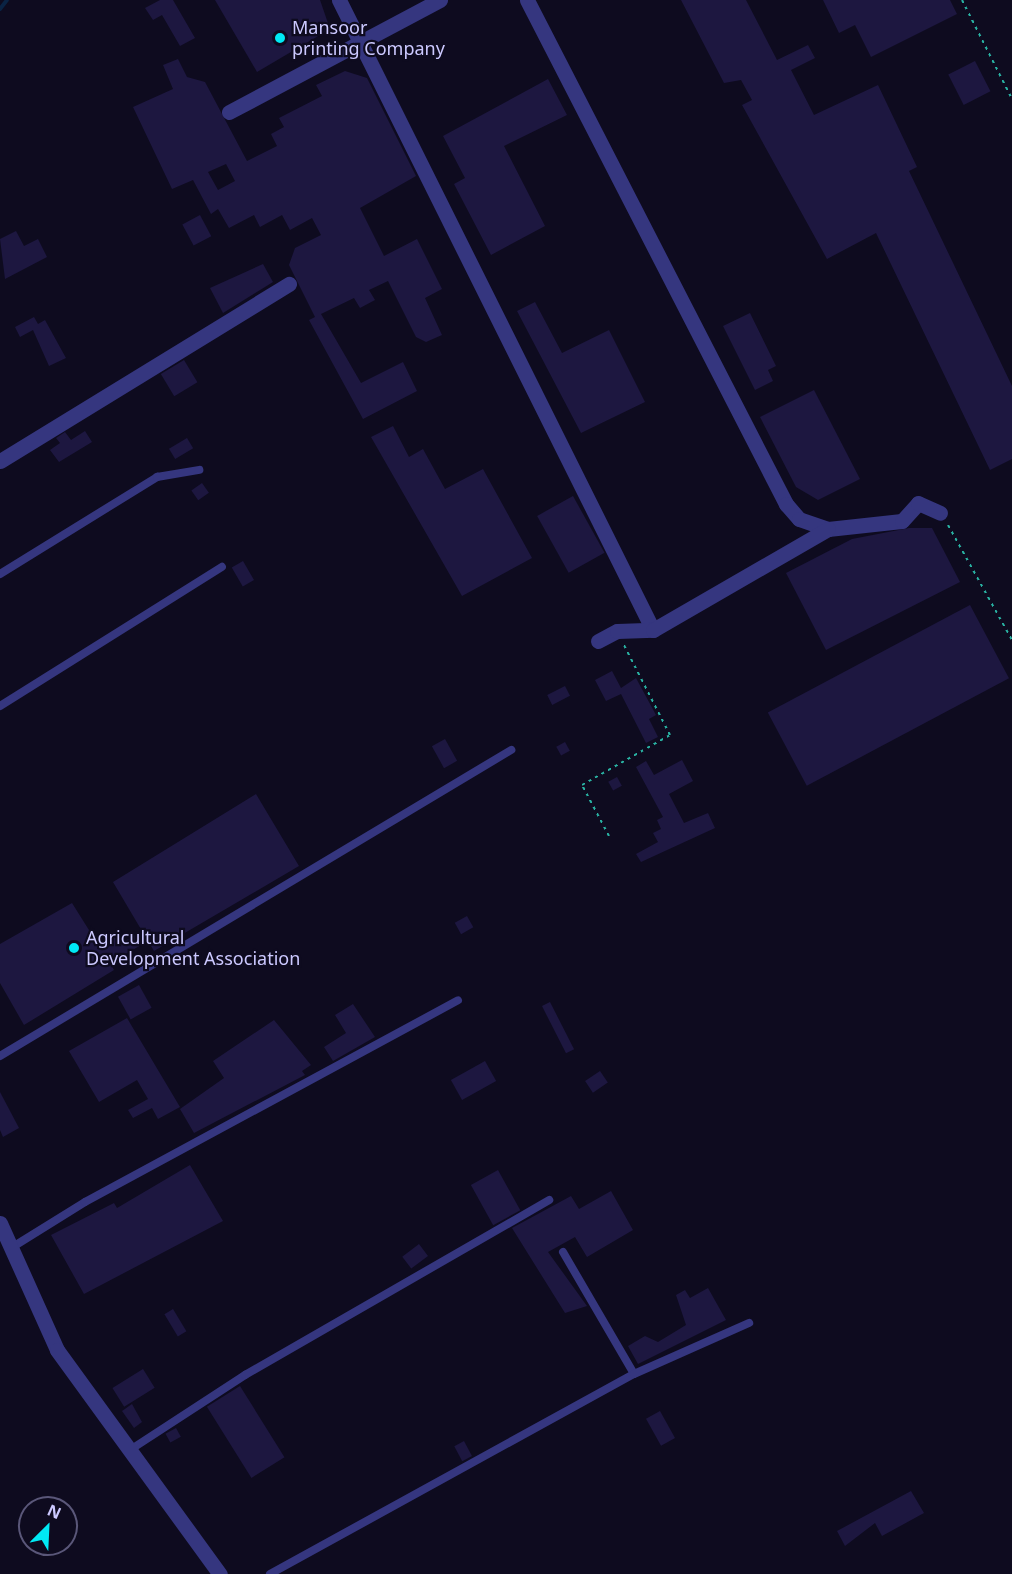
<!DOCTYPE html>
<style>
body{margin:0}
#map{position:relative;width:1012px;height:1574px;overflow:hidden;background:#0e0b1f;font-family:"Noto Sans",sans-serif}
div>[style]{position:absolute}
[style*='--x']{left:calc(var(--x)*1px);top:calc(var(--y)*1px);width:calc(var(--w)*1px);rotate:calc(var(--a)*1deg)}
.stream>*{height:4px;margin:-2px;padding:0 2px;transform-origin:2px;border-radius:2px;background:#0a2344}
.building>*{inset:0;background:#1d1740;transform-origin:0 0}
.path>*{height:2px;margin-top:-1px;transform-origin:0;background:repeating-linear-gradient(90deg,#29b3a3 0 3px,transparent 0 7.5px)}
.lane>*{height:8px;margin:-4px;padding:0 4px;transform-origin:4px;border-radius:4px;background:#35367f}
.street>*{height:15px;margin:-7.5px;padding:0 7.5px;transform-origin:7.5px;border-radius:7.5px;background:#35367f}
.dots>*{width:16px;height:16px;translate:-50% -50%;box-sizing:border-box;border:3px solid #0e0b1f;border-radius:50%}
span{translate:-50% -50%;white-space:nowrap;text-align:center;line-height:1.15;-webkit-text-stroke:4.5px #0e0b1f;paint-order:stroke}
.poi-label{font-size:18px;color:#ccc9ff}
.left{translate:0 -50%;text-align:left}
.north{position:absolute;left:18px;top:1496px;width:60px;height:60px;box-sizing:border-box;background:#0e0b1f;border:2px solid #5a5779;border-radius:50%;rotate:24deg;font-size:16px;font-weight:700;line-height:24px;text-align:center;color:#ccc9ff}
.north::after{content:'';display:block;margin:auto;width:21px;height:27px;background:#00e9f4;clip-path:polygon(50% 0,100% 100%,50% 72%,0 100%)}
</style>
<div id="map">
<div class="stream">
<i style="--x:0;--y:9;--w:11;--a:-52"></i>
</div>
<div class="building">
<i style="clip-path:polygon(160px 0,173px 0,195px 38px,180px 46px,162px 15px,153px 20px,145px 8px)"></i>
<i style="clip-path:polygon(215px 0,320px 0,330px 29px,257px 72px)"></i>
<i style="clip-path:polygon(681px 0,746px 0,777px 60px,808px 45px,815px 58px,791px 70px,814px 115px,878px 85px,917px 167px,909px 171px,1012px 386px,1012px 459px,990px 470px,876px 233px,827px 259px,742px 105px,752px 100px,741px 80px,724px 83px)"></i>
<i style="clip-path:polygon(823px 0,950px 0,957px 14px,871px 57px,855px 25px,839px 33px)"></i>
<i style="clip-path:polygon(evenodd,178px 59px,187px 77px,205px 82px,247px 161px,277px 146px,271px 134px,284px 127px,279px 118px,322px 96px,316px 85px,345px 71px,367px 78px,416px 176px,360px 208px,384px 256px,417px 239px,442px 289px,425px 298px,442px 335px,426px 342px,416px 337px,388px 281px,369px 290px,375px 300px,360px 308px,354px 298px,321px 314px,361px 383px,403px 362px,417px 391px,363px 419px,309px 320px,315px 317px,289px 265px,295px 248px,321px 235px,312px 218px,290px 230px,282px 215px,260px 227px,254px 215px,229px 228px,218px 209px,211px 214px,193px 180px,172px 189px,133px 107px,173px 89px,163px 65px,178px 59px,226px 164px,235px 181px,218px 190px,208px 172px,226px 164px)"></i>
<i style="left:975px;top:61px;width:34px;height:30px;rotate:63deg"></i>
<i style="clip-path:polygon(548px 79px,567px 115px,504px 146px,545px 226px,491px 255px,454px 184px,465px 178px,443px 136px)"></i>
<i style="left:200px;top:215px;width:24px;height:20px;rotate:62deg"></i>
<i style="clip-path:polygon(16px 231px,24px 246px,38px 239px,47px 257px,5px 279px,0 239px)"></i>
<i style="clip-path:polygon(263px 264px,273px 282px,223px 313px,210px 288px)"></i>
<i style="clip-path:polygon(535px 302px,562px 353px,609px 330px,645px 402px,581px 433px,517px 311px)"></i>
<i style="clip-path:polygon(750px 313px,776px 366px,768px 370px,773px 381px,755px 390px,723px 326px)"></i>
<i style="clip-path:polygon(34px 317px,38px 324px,45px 320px,66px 358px,49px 366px,33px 330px,20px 337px,15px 327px)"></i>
<i style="left:184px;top:360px;width:26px;height:27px;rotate:59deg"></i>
<i style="clip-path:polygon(814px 390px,860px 479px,818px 500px,796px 487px,760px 417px)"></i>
<i style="clip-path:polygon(393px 426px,409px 457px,423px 449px,445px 489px,483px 469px,532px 558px,462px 596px,371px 437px)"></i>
<i style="clip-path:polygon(85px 431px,92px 442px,59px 462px,50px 450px,60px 443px,56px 438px,65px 432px,71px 440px)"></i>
<i style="left:187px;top:438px;width:12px;height:21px;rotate:59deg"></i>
<i style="left:202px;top:483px;width:12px;height:13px;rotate:55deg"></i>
<i style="left:573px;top:496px;width:65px;height:41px;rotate:61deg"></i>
<i style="clip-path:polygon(909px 528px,932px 528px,960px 582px,826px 650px,786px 573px,852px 539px)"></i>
<i style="left:243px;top:561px;width:22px;height:13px;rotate:60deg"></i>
<i style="left:970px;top:605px;width:83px;height:229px;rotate:62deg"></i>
<i style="clip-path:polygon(612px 671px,621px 688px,636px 678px,656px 715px,649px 719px,658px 737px,646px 743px,621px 694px,606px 701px,595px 680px)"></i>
<i style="left:565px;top:686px;width:11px;height:20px;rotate:63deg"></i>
<i style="left:445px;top:739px;width:25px;height:15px;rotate:61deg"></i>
<i style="left:565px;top:742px;width:10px;height:10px;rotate:61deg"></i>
<i style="clip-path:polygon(682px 760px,693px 781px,669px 794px,684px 823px,708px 813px,715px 828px,641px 862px,636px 854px,658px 842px,653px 833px,661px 829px,657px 820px,663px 817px,636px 767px,646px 761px,654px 775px)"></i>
<i style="left:617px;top:777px;width:10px;height:10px;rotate:61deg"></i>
<i style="clip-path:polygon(256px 794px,299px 866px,154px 951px,148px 941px,110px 963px,114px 970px,24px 1025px,0 983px,0 944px,72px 903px,99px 946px,120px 933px,125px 941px,142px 931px,113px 882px)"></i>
<i style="left:467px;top:916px;width:13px;height:14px;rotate:61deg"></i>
<i style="left:139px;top:985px;width:26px;height:24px;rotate:61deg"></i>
<i style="left:550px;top:1002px;width:53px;height:9px;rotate:63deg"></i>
<i style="clip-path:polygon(353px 1004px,375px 1037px,333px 1061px,324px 1047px,346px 1033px,335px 1015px)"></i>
<i style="clip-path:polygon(127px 1018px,180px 1107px,158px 1119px,152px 1108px,133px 1118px,128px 1110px,148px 1099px,137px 1080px,99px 1102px,69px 1051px)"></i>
<i style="clip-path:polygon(274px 1020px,311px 1065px,302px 1071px,305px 1075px,194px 1133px,180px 1109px,224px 1078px,213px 1061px)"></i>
<i style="left:485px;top:1061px;width:23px;height:39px;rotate:61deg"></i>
<i style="left:600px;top:1071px;width:14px;height:18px;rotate:56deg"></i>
<i style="clip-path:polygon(0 1092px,19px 1128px,3px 1137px,0 1130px)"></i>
<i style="clip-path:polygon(190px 1165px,223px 1221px,84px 1294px,51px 1235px,114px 1203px,117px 1208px)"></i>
<i style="left:498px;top:1170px;width:46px;height:31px;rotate:61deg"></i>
<i style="clip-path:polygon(611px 1191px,633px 1230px,587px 1257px,575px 1237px,548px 1252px,587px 1306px,565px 1313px,512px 1228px,571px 1196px,579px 1209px)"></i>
<i style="left:419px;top:1244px;width:15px;height:21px;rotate:53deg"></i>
<i style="clip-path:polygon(708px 1288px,726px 1320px,638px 1364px,628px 1346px,645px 1336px,658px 1342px,686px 1325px,676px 1295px,685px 1290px,690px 1298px)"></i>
<i style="left:173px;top:1309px;width:26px;height:10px;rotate:59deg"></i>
<i style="left:143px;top:1369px;width:22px;height:36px;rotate:58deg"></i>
<i style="left:240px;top:1386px;width:84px;height:39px;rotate:58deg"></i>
<i style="clip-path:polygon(132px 1404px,142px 1422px,134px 1428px,122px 1411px)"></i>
<i style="left:660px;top:1411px;width:31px;height:16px;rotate:61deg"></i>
<i style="left:176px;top:1428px;width:10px;height:12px;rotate:61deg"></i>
<i style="left:464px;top:1441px;width:17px;height:11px;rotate:62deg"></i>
<i style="clip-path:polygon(911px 1491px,924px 1513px,882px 1536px,875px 1523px,845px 1546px,837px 1531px)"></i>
</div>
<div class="path">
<i style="--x:962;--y:0;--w:111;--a:63.2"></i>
<i style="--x:948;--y:525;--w:132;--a:60.9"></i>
<i style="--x:609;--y:836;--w:58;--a:-117.9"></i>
<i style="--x:582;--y:785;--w:101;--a:-29.6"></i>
<i style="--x:670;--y:735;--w:101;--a:-117.1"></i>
</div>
<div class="lane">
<i style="--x:0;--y:574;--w:185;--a:-31.7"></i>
<i style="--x:157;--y:477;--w:43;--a:-9.5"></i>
<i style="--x:0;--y:706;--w:262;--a:-32.1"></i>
<i style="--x:0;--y:1056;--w:596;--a:-30.91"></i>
<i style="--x:11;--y:1248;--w:87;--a:-31.9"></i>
<i style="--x:85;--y:1202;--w:424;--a:-28.4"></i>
<i style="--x:563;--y:1252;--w:141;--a:59.8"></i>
<i style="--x:133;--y:1448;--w:134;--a:-33.1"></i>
<i style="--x:245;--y:1375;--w:351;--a:-29.9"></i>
<i style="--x:270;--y:1574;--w:415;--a:-28.8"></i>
<i style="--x:634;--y:1374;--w:126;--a:-23.9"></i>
</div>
<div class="street">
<i style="--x:339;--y:0;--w:704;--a:63.51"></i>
<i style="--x:527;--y:0;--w:567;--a:62.8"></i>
<i style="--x:786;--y:504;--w:20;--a:49"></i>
<i style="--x:799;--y:519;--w:31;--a:19"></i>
<i style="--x:828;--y:529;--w:74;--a:-6.2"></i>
<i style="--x:902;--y:521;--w:24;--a:-48"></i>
<i style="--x:918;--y:503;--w:24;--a:24"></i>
<i style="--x:229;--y:112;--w:239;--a:-28"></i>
<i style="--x:0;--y:461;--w:339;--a:-31.5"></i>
<i style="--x:598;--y:641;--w:21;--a:-28"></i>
<i style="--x:617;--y:631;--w:36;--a:-2"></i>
<i style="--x:653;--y:630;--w:202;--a:-30"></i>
<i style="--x:0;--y:1223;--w:139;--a:65.8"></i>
<i style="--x:57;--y:1350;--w:277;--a:54"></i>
</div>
<div class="dots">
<i style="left:280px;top:38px;background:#00e9f4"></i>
<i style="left:74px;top:948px;background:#00e9f4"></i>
</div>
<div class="poi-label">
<span class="left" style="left:292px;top:38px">Mansoor<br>printing Company</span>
<span class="left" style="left:86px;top:948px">Agricultural<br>Development Association</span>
</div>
<div class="north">N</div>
</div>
